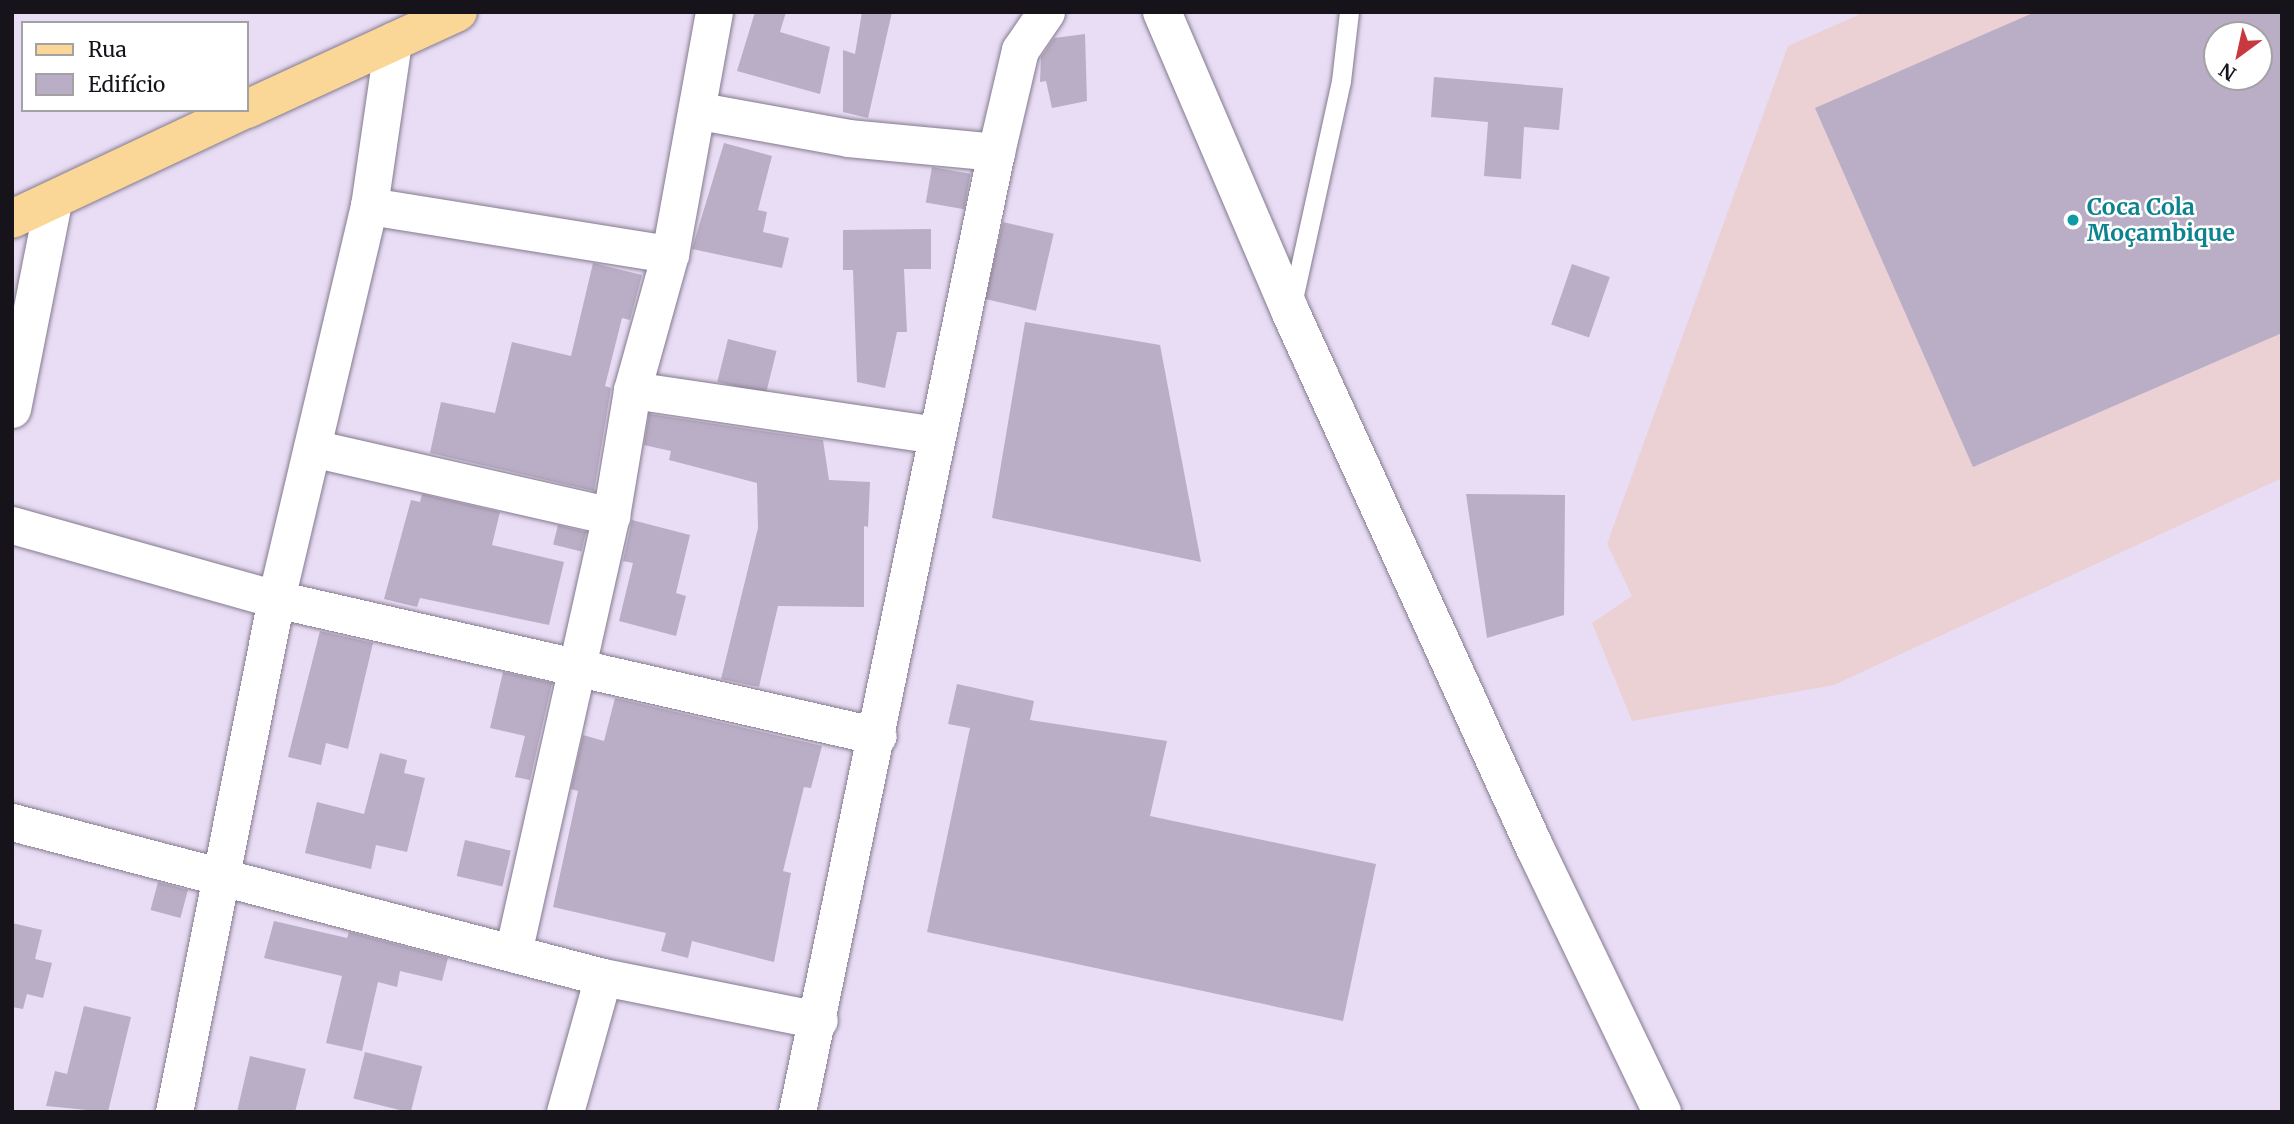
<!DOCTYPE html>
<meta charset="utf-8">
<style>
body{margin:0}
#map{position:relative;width:2294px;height:1124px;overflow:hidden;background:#e8ddf4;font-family:Merriweather,serif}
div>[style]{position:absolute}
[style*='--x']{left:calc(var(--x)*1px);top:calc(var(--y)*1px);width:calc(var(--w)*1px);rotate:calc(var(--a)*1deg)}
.industrial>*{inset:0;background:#ebd1d4}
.building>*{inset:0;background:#b9aec5;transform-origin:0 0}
.roads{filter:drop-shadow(0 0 2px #847a8f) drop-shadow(0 0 2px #847a8f)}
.service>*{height:19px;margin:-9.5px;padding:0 9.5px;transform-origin:9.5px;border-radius:9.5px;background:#fff}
.minor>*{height:37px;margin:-18.5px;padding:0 18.5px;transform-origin:18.5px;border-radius:18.5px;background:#fff}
.secondary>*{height:38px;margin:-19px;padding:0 19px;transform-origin:19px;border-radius:19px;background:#fff}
.primary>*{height:38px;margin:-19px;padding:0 19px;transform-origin:19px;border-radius:19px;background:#fad796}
.dots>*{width:19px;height:19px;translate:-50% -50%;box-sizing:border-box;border:4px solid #fff;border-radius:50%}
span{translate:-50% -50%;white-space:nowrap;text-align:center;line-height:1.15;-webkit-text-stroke:5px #fff;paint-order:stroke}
.culture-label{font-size:23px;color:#0d838f;font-weight:700}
.left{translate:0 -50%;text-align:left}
.frame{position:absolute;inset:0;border:14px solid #17131b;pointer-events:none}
.legend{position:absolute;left:21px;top:21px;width:228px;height:91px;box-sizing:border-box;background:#fff;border:2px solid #a2a1a4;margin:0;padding:9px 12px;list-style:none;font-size:21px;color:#17131b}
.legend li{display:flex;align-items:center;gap:14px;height:35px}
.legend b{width:35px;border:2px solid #a2a1a4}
.north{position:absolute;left:2203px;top:21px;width:70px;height:70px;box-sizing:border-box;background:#fff;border:2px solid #a2a1a4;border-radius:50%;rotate:213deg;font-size:19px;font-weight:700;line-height:28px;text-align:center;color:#17131b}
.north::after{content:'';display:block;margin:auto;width:24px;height:32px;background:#c8383f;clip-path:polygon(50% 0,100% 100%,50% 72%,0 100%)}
</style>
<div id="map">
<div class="industrial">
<i style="clip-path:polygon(evenodd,1865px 12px,2282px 12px,2282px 478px,1834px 685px,1632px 721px,1592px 623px,1632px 596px,1607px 544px,1788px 46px,1865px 12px,2217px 35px,2259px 35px,2259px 77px,2217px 77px,2217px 35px)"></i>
</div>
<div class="building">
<i style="clip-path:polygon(755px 12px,786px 12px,780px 32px,830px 47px,820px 94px,737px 71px)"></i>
<i style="clip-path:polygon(862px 12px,892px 12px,868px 118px,843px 112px,843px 50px,855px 54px)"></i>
<i style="clip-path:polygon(evenodd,2035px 12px,2282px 12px,2282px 333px,1973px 467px,1815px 108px,2035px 12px,2217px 35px,2259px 35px,2259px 77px,2217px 77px,2217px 35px)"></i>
<i style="clip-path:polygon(1085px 34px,1087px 101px,1052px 108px,1046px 81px,1040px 82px,1041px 57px,1054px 38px)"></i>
<i style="clip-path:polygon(1434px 77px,1563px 88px,1559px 130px,1524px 127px,1521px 179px,1484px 176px,1488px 122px,1431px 117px)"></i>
<i style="clip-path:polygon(724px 143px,772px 156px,758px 210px,767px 212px,763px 232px,789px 238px,782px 268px,692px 249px)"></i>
<i style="left:932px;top:167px;width:39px;height:36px;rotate:10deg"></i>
<i style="left:1003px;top:222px;width:52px;height:79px;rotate:13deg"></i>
<i style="clip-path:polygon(931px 229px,931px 269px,904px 269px,907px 332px,897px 332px,885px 388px,857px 382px,853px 270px,843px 270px,843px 230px)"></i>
<i style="clip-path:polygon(593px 263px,642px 275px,630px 320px,622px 318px,605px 386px,611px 388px,594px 491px,430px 453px,441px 402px,495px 413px,512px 342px,571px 356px)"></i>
<i style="left:1572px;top:264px;width:40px;height:64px;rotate:19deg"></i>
<i style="clip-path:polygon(1025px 322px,1160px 345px,1201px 562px,992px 518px)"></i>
<i style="left:728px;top:339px;width:50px;height:44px;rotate:14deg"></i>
<i style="clip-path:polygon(649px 414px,823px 440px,829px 480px,870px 482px,868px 527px,864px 526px,864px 607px,778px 606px,759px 687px,721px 679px,758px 528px,757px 483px,669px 460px,671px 451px,644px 445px)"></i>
<i style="clip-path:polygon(422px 494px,500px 512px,492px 545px,564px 562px,549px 625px,420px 598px,417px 607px,384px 599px,411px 500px,420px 502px)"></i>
<i style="clip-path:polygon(1466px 494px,1565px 495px,1564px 615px,1487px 638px)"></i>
<i style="clip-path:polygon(632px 520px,690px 535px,676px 593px,686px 596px,676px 636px,619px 621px,633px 563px,623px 561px)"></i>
<i style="left:558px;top:525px;width:29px;height:20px;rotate:14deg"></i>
<i style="clip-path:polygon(320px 631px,373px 643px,348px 749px,326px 743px,321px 765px,288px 757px)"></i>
<i style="clip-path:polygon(503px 672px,552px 683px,530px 780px,515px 777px,525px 736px,490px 728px)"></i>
<i style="clip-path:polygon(957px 684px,1034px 701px,1030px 720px,1167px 741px,1150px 816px,1376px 864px,1343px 1021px,927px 932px,970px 728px,948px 724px)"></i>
<i style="clip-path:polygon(615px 698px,822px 746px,811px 788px,804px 787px,783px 871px,791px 873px,774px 962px,692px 941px,688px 958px,661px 951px,666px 933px,553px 907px,578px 791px,571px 789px,583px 735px,604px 741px)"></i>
<i style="clip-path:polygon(380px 753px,407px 760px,404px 773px,425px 778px,407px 852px,376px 845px,371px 869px,305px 853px,317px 802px,364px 814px)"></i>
<i style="left:465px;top:840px;width:47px;height:37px;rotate:13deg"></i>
<i style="left:158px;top:882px;width:31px;height:29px;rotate:15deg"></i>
<i style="clip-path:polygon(274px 921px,347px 938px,349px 932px,448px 958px,442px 981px,400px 971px,397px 987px,378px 982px,362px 1051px,326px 1043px,342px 976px,264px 958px)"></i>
<i style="clip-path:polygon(12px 923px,42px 930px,35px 959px,52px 963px,43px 998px,27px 994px,23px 1009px,12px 1007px)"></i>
<i style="clip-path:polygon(84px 1006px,131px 1017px,108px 1112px,46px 1106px,55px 1071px,67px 1074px)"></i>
<i style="left:365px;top:1052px;width:59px;height:48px;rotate:14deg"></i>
<i style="clip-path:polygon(250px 1056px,306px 1069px,295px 1112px,237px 1112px)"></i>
</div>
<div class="roads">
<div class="service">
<i style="--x:1292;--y:304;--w:228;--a:-77.6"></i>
<i style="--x:1341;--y:81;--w:69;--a:-83.4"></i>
</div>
<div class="minor">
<i style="--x:700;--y:111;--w:150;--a:10.3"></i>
<i style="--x:848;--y:138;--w:149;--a:5.4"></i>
<i style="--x:369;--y:206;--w:305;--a:9.1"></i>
<i style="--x:632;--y:390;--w:308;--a:8.4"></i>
<i style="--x:12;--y:409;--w:212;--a:-78.8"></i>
<i style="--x:312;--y:448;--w:307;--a:12.8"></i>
<i style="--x:12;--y:525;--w:274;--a:15.7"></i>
<i style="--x:276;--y:599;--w:617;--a:12.82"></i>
<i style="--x:12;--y:822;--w:611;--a:14.7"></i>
<i style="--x:603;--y:977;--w:220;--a:11.3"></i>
<i style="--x:513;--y:953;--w:448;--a:-77.4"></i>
<i style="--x:611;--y:516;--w:128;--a:-80.5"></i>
<i style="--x:632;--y:390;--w:141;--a:-74.4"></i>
<i style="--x:670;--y:254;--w:246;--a:-79.7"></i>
<i style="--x:174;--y:1112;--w:523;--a:-78.75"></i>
<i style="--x:276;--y:599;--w:404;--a:-76.7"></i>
<i style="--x:369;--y:206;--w:167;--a:-81.7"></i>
<i style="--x:565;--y:1112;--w:140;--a:-74.3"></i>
<i style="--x:797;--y:1112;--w:980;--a:-78.29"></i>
<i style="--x:996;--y:152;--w:105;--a:-76.8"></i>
<i style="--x:1020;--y:50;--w:46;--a:-55.6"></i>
</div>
<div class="secondary">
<i style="--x:1162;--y:12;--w:325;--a:66.8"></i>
<i style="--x:1290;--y:311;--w:590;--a:65.48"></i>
<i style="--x:1535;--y:848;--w:293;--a:64.3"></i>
</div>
<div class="primary">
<i style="--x:247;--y:109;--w:232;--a:-24.7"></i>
<i style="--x:12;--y:219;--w:256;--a:-25.2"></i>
</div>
</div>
<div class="dots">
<i style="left:2073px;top:220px;background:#0f9aa8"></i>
</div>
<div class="culture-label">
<span class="left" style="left:2087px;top:220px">Coca Cola<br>Moçambique</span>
</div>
<div class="frame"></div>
<ul class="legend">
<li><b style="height:9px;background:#fad796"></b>Rua</li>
<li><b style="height:19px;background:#b9aec5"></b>Edifício</li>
</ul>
<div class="north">N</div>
</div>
